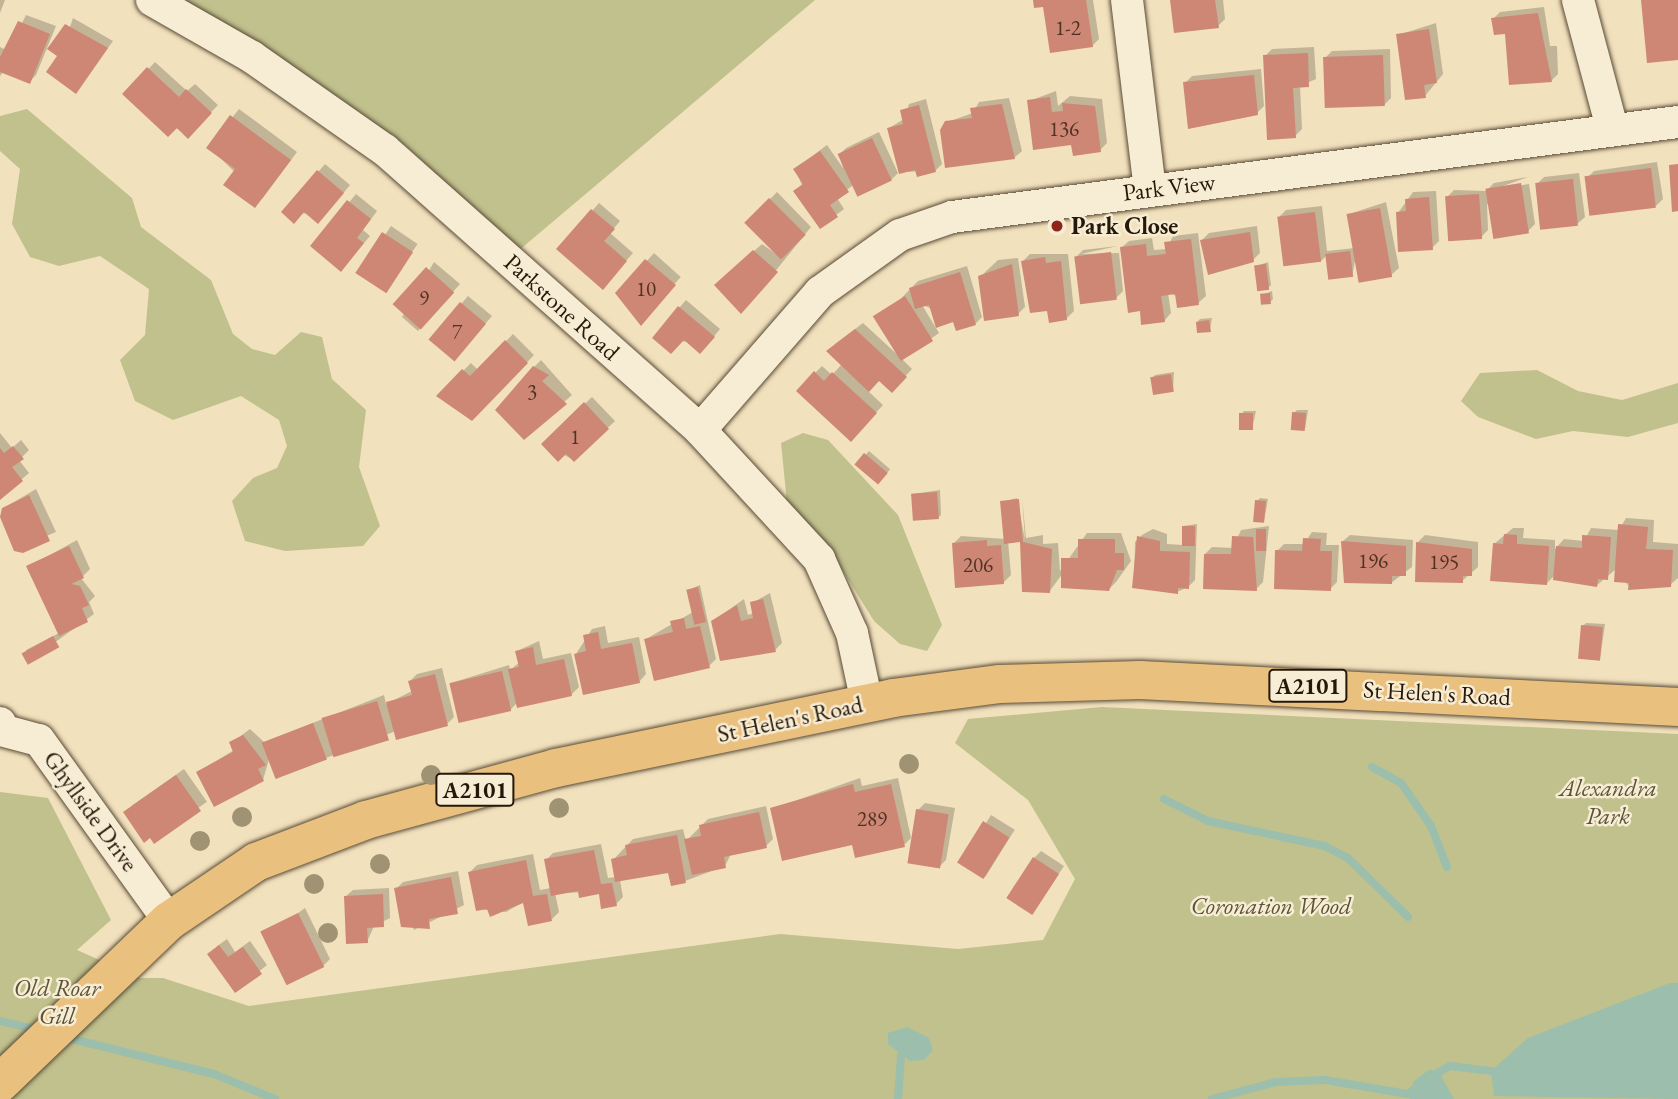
<!DOCTYPE html>
<style>
body{margin:0}
#map{position:relative;width:1678px;height:1099px;overflow:hidden;background:#f2e1bd;font-family:"EB Garamond",serif}
div>[style]{position:absolute}
[style*='--x']{left:calc(var(--x)*1px);top:calc(var(--y)*1px);width:calc(var(--w)*1px);rotate:calc(var(--a)*1deg)}
.green>*{inset:0;background:#c0c18d}
.water>*{inset:0;background:#9cbead}
.shadow>*{inset:0;background:#0003;transform-origin:0 0}
.stream>*{height:8px;margin:-4px;padding:0 4px;transform-origin:4px;border-radius:4px;background:#9cbead}
.building>*{inset:0;background:#ce8675;transform-origin:0 0}
.roads{filter:drop-shadow(0 0 2px #584a36) drop-shadow(0 0 2px #584a36)}
.street>*{height:32px;margin:-16px;padding:0 16px;transform-origin:16px;border-radius:16px;background:#f7ecd4}
.primary>*{height:38px;margin:-19px;padding:0 19px;transform-origin:19px;border-radius:19px;background:#e9c07e}
.trees>*{width:20px;height:20px;margin:-10px;border-radius:50%;background:#9f9373}
.dots>*{width:19px;height:19px;translate:-50% -50%;box-sizing:border-box;border:4px solid #f7ecd4;border-radius:50%}
span{translate:-50% -50%;white-space:nowrap;text-align:center;line-height:1.15;-webkit-text-stroke:5px #f7ecd4;paint-order:stroke}
.number-label{font-size:21px;color:#4f3424}
.number-label span{-webkit-text-stroke-width:0}
.shield-label span{padding:2px 5px;background:#f7ecd4;border:2px solid;border-radius:5px;-webkit-text-stroke-width:0}
.shield-label{font-size:23px;color:#251809;font-weight:700}
.street-label{font-size:24px;color:#251809}
.poi-label{font-size:24px;color:#251809;font-weight:700}
.left{translate:0 -50%;text-align:left}
.park-label{font-size:24px;color:#5b5337;font-style:italic}
</style>
<div id="map">
<div class="green">
<i style="clip-path:polygon(179px 0,815px 0,517px 252px,406px 146px)"></i>
<i style="clip-path:polygon(27px 109px,132px 198px,141px 227px,211px 280px,233px 334px,252px 349px,275px 355px,301px 332px,322px 337px,332px 379px,366px 410px,359px 467px,380px 526px,363px 546px,285px 551px,245px 541px,232px 501px,253px 478px,277px 468px,287px 446px,279px 420px,241px 396px,173px 420px,135px 401px,120px 360px,145px 335px,149px 289px,100px 256px,59px 266px,30px 257px,12px 224px,20px 169px,0 151px,0 116px)"></i>
<i style="clip-path:polygon(1537px 370px,1578px 391px,1622px 400px,1678px 383px,1678px 423px,1628px 437px,1573px 431px,1536px 439px,1478px 417px,1461px 401px,1480px 373px)"></i>
<i style="clip-path:polygon(803px 433px,828px 440px,898px 515px,942px 625px,927px 651px,900px 644px,874px 621px,838px 563px,787px 503px,781px 443px)"></i>
<i style="clip-path:polygon(1102px 707px,1678px 734px,1678px 1099px,0 1099px,0 792px,48px 798px,111px 920px,77px 950px,140px 978px,163px 978px,249px 1006px,780px 934px,958px 949px,1043px 940px,1075px 879px,1028px 800px,955px 743px,968px 719px)"></i>
</div>
<div class="water">
<i style="clip-path:polygon(1670px 983px,1678px 983px,1678px 1099px,1494px 1096px,1491px 1071px,1528px 1038px)"></i>
<i style="clip-path:polygon(907px 1027px,929px 1038px,933px 1050px,924px 1060px,910px 1061px,888px 1044px,888px 1033px)"></i>
<i style="clip-path:polygon(1430px 1069px,1440px 1074px,1454px 1099px,1410px 1099px,1413px 1082px)"></i>
</div>
<div class="shadow">
<i style="clip-path:polygon(0 0,5px 0,0 13px)"></i>
<i style="clip-path:polygon(1035px 0,1093px 0,1099px 39px,1092px 46px)"></i>
<i style="clip-path:polygon(1172px 0,1223px 0,1225px 19px,1218px 26px)"></i>
<i style="clip-path:polygon(1544px 7px,1550px 46px,1557px 46px,1558px 74px,1551px 81px,1493px 19px,1500px 12px)"></i>
<i style="clip-path:polygon(26px 15px,56px 26px,36px 75px,29px 82px,4px 71px,0 76px,0 47px,8px 51px)"></i>
<i style="clip-path:polygon(73px 18px,113px 41px,82px 84px,60px 56px)"></i>
<i style="clip-path:polygon(1436px 23px,1443px 74px,1425px 96px,1398px 35px)"></i>
<i style="clip-path:polygon(1314px 47px,1316px 79px,1300px 86px,1302px 129px,1295px 136px,1265px 56px,1272px 49px)"></i>
<i style="clip-path:polygon(1390px 49px,1391px 98px,1384px 105px,1325px 58px,1332px 51px)"></i>
<i style="clip-path:polygon(155px 62px,187px 91px,195px 84px,218px 105px,188px 136px,125px 94px)"></i>
<i style="clip-path:polygon(1261px 69px,1264px 106px,1257px 113px,1185px 83px,1192px 76px)"></i>
<i style="clip-path:polygon(1056px 91px,1058px 106px,1070px 96px,1102px 99px,1107px 143px,1100px 150px,1073px 143px,1029px 101px)"></i>
<i style="clip-path:polygon(1009px 98px,1022px 151px,1014px 158px,947px 122px,973px 113px,979px 102px)"></i>
<i style="clip-path:polygon(926px 99px,942px 164px,935px 171px,900px 172px,889px 128px,904px 119px,909px 104px)"></i>
<i style="clip-path:polygon(239px 109px,297px 152px,262px 199px,209px 147px)"></i>
<i style="clip-path:polygon(879px 132px,898px 173px,891px 180px,853px 185px,837px 198px,844px 209px,820px 227px,795px 169px,827px 145px,843px 168px,839px 155px,846px 148px)"></i>
<i style="clip-path:polygon(1657px 162px,1663px 199px,1656px 206px,1587px 178px,1594px 171px)"></i>
<i style="clip-path:polygon(325px 164px,350px 185px,325px 215px,284px 212px)"></i>
<i style="clip-path:polygon(1579px 173px,1585px 217px,1577px 224px,1537px 184px,1544px 177px)"></i>
<i style="clip-path:polygon(1528px 177px,1492px 190px,1529px 184px,1535px 224px,1528px 231px,1487px 204px,1488px 230px,1481px 237px,1447px 197px,1454px 190px,1486px 191px,1494px 183px)"></i>
<i style="clip-path:polygon(1436px 191px,1439px 241px,1432px 248px,1398px 213px,1413px 192px)"></i>
<i style="clip-path:polygon(777px 192px,811px 227px,748px 305px,723px 278px,762px 244px,779px 256px,746px 223px)"></i>
<i style="clip-path:polygon(356px 194px,377px 211px,363px 230px,370px 236px,348px 262px,313px 246px)"></i>
<i style="clip-path:polygon(1386px 202px,1399px 268px,1391px 275px,1356px 256px,1352px 276px,1327px 255px,1321px 261px,1279px 217px,1286px 210px,1322px 206px,1327px 251px,1355px 248px,1349px 214px)"></i>
<i style="clip-path:polygon(599px 203px,620px 221px,610px 233px,633px 253px,609px 280px,559px 249px)"></i>
<i style="left:391px;top:226px;width:32px;height:57px;rotate:34deg"></i>
<i style="clip-path:polygon(1257px 226px,1260px 253px,1253px 260px,1202px 240px,1209px 233px)"></i>
<i style="clip-path:polygon(1198px 233px,1206px 296px,1198px 303px,1168px 293px,1171px 313px,1164px 321px,1141px 309px,1120px 249px,1129px 241px,1152px 238px,1154px 250px,1167px 249px,1173px 236px)"></i>
<i style="clip-path:polygon(1118px 246px,1081px 254px,1119px 253px,1123px 291px,1116px 298px,1076px 257px,1083px 250px)"></i>
<i style="left:654px;top:253px;width:36px;height:54px;rotate:42deg"></i>
<i style="clip-path:polygon(1030px 254px,1068px 254px,1074px 311px,1066px 319px,1023px 261px)"></i>
<i style="clip-path:polygon(1018px 258px,1025px 307px,1018px 314px,980px 277px,998px 260px)"></i>
<i style="clip-path:polygon(434px 262px,460px 284px,418px 331px,402px 317px)"></i>
<i style="clip-path:polygon(1268px 262px,1271px 285px,1268px 288px,1256px 266px)"></i>
<i style="clip-path:polygon(967px 266px,982px 317px,975px 324px,922px 305px,939px 333px,902px 359px,912px 369px,899px 383px,880px 379px,868px 391px,883px 405px,858px 432px,815px 373px,822px 366px,832px 375px,842px 364px,835px 344px,863px 323px,900px 357px,886px 314px,918px 281px)"></i>
<i style="clip-path:polygon(1272px 291px,1273px 299px,1270px 302px,1262px 295px)"></i>
<i style="clip-path:polygon(468px 296px,492px 316px,461px 352px,431px 339px)"></i>
<i style="clip-path:polygon(686px 300px,720px 329px,707px 345px,654px 337px)"></i>
<i style="clip-path:polygon(1212px 318px,1210px 330px,1197px 322px,1200px 319px)"></i>
<i style="clip-path:polygon(513px 334px,534px 355px,472px 419px,438px 396px,471px 363px,478px 370px)"></i>
<i style="clip-path:polygon(541px 360px,572px 395px,524px 437px,534px 367px)"></i>
<i style="clip-path:polygon(1174px 372px,1173px 390px,1152px 378px,1155px 375px)"></i>
<i style="clip-path:polygon(592px 397px,615px 421px,574px 460px,543px 444px)"></i>
<i style="clip-path:polygon(1297px 410px,1308px 410px,1305px 429px,1294px 413px)"></i>
<i style="clip-path:polygon(1244px 411px,1256px 411px,1252px 429px,1241px 414px)"></i>
<i style="clip-path:polygon(0 433px,12px 448px,21px 440px,29px 450px,19px 460px,29px 473px,0 498px)"></i>
<i style="left:869px;top:451px;width:28px;height:18px;rotate:41deg"></i>
<i style="clip-path:polygon(36px 489px,56px 532px,15px 549px,4px 508px)"></i>
<i style="clip-path:polygon(940px 490px,941px 515px,938px 518px,913px 494px)"></i>
<i style="clip-path:polygon(1022px 497px,1026px 538px,1043px 535px,1043px 544px,1058px 543px,1060px 571px,1087px 533px,1121px 533px,1131px 561px,1116px 582px,1109px 589px,1063px 573px,1049px 592px,1021px 540px,1008px 541px,1011px 575px,1004px 582px,954px 543px,961px 536px,1006px 539px,1002px 502px,1017px 498px,1025px 540px)"></i>
<i style="clip-path:polygon(1260px 498px,1268px 499px,1264px 521px,1257px 501px)"></i>
<i style="clip-path:polygon(1626px 518px,1654px 520px,1653px 542px,1678px 544px,1678px 578px,1670px 585px,1630px 588px,1616px 569px,1596px 586px,1555px 575px,1546px 584px,1494px 544px,1513px 528px,1524px 528px,1523px 538px,1555px 540px,1555px 549px,1564px 539px,1584px 541px,1591px 528px,1619px 530px)"></i>
<i style="clip-path:polygon(1197px 524px,1195px 580px,1188px 587px,1177px 592px,1134px 587px,1135px 542px,1142px 535px,1153px 529px,1167px 534px,1167px 544px,1183px 545px,1183px 526px)"></i>
<i style="clip-path:polygon(1269px 526px,1263px 582px,1256px 589px,1205px 554px,1212px 547px,1233px 548px,1241px 530px)"></i>
<i style="clip-path:polygon(1312px 532px,1327px 533px,1326px 545px,1339px 545px,1337px 582px,1330px 589px,1277px 551px,1284px 544px,1304px 544px)"></i>
<i style="clip-path:polygon(1350px 535px,1413px 540px,1412px 567px,1391px 583px,1343px 541px)"></i>
<i style="clip-path:polygon(1425px 535px,1478px 542px,1478px 567px,1462px 581px,1418px 542px)"></i>
<i style="clip-path:polygon(77px 540px,90px 569px,81px 578px,95px 596px,89px 602px,94px 614px,28px 662px,26px 650px,59px 633px,28px 567px)"></i>
<i style="clip-path:polygon(700px 585px,716px 659px,709px 666px,646px 639px,693px 612px,688px 590px)"></i>
<i style="clip-path:polygon(770px 593px,782px 643px,775px 650px,713px 621px,744px 599px,748px 615px,754px 613px,752px 603px)"></i>
<i style="clip-path:polygon(1586px 623px,1605px 624px,1600px 659px,1583px 626px)"></i>
<i style="clip-path:polygon(605px 626px,608px 643px,639px 637px,646px 674px,639px 682px,576px 654px,592px 629px)"></i>
<i style="clip-path:polygon(539px 641px,543px 659px,571px 653px,579px 687px,572px 694px,518px 702px,510px 710px,451px 683px,509px 665px,510px 670px,520px 662px,517px 651px)"></i>
<i style="clip-path:polygon(442px 668px,454px 717px,447px 724px,396px 731px,326px 758px,269px 759px,263px 780px,198px 772px,234px 750px,231px 743px,250px 729px,264px 742px,384px 695px,386px 704px,412px 691px,410px 681px,417px 674px)"></i>
<i style="left:184px;top:769px;width:40px;height:64px;rotate:55deg"></i>
<i style="clip-path:polygon(860px 778px,862px 786px,898px 778px,911px 838px,904px 845px,853px 843px,772px 809px)"></i>
<i style="clip-path:polygon(925px 803px,955px 808px,946px 860px,939px 867px,918px 810px)"></i>
<i style="clip-path:polygon(766px 806px,773px 839px,766px 846px,731px 854px,725px 866px,685px 881px,669px 871px,620px 880px,623px 897px,616px 904px,600px 892px,555px 893px,559px 912px,552px 919px,525px 901px,506px 912px,478px 909px,470px 872px,477px 865px,533px 854px,540px 890px,551px 888px,546px 860px,553px 853px,601px 844px,608px 878px,616px 877px,613px 860px,633px 839px,683px 829px,686px 841px,708px 819px)"></i>
<i style="left:991px;top:815px;width:28px;height:56px;rotate:32deg"></i>
<i style="clip-path:polygon(1041px 851px,1064px 866px,1033px 913px,1034px 858px)"></i>
<i style="clip-path:polygon(458px 871px,464px 905px,414px 930px,396px 889px,403px 882px)"></i>
<i style="clip-path:polygon(389px 888px,390px 918px,374px 926px,367px 942px,345px 897px,353px 890px)"></i>
<i style="clip-path:polygon(305px 908px,330px 959px,323px 966px,265px 937px)"></i>
<i style="clip-path:polygon(227px 939px,235px 952px,250px 941px,267px 965px,235px 991px,216px 947px)"></i>
</div>
<div class="stream">
<i style="--x:1372;--y:767;--w:33;--a:29"></i>
<i style="--x:1401;--y:783;--w:52;--a:55.1"></i>
<i style="--x:1431;--y:826;--w:44;--a:68.7"></i>
<i style="--x:1164;--y:799;--w:49;--a:26.6"></i>
<i style="--x:1208;--y:821;--w:120;--a:12.1"></i>
<i style="--x:1325;--y:846;--w:26;--a:28"></i>
<i style="--x:1348;--y:858;--w:84;--a:44.5"></i>
<i style="--x:0;--y:1021;--w:39;--a:13"></i>
<i style="--x:64;--y:1037;--w:154;--a:13.9"></i>
<i style="--x:214;--y:1074;--w:66;--a:22.3"></i>
<i style="--x:1429;--y:1078;--w:24;--a:-30"></i>
<i style="--x:1450;--y:1066;--w:41;--a:7"></i>
<i style="--x:898;--y:1099;--w:43;--a:-86"></i>
<i style="--x:1212;--y:1099;--w:66;--a:-14.9"></i>
<i style="--x:1276;--y:1082;--w:49;--a:-2.3"></i>
<i style="--x:1325;--y:1080;--w:84;--a:9.6"></i>
<i style="--x:1408;--y:1094;--w:10;--a:-37"></i>
</div>
<div class="building">
<i style="clip-path:polygon(1033px 0,1086px 0,1093px 47px,1050px 53px,1043px 7px,1034px 8px)"></i>
<i style="clip-path:polygon(1170px 0,1215px 0,1219px 28px,1174px 33px)"></i>
<i style="clip-path:polygon(1641px 0,1678px 0,1678px 60px,1647px 63px)"></i>
<i style="clip-path:polygon(1538px 13px,1552px 82px,1509px 85px,1505px 34px,1494px 35px,1491px 18px)"></i>
<i style="clip-path:polygon(18px 21px,50px 34px,30px 84px,0 72px,0 57px)"></i>
<i style="clip-path:polygon(65px 24px,108px 48px,76px 94px,46px 72px,57px 56px,47px 49px)"></i>
<i style="clip-path:polygon(1429px 29px,1437px 83px,1424px 85px,1426px 98px,1405px 100px,1396px 34px)"></i>
<i style="clip-path:polygon(1308px 53px,1309px 87px,1293px 88px,1296px 138px,1267px 140px,1263px 55px)"></i>
<i style="left:1383px;top:55px;width:51px;height:60px;rotate:88deg"></i>
<i style="clip-path:polygon(147px 67px,179px 97px,186px 89px,212px 113px,188px 139px,177px 128px,168px 137px,122px 94px)"></i>
<i style="clip-path:polygon(1254px 75px,1258px 115px,1188px 129px,1183px 82px)"></i>
<i style="clip-path:polygon(1050px 97px,1052px 112px,1063px 111px,1062px 103px,1095px 106px,1101px 152px,1073px 156px,1071px 145px,1033px 150px,1027px 100px)"></i>
<i style="clip-path:polygon(1002px 104px,1015px 159px,945px 168px,940px 130px,945px 121px,972px 118px,970px 108px)"></i>
<i style="clip-path:polygon(919px 105px,936px 172px,917px 177px,915px 170px,899px 174px,887px 128px,903px 124px,900px 110px)"></i>
<i style="clip-path:polygon(230px 115px,291px 160px,255px 208px,223px 185px,235px 169px,206px 148px)"></i>
<i style="left:872px;top:138px;width:47px;height:38px;rotate:65deg"></i>
<i style="clip-path:polygon(820px 151px,849px 192px,830px 205px,838px 217px,820px 229px,793px 191px,803px 184px,793px 169px)"></i>
<i style="clip-path:polygon(1678px 164px,1678px 211px,1672px 212px,1669px 165px)"></i>
<i style="left:1651px;top:168px;width:40px;height:67px;rotate:83deg"></i>
<i style="clip-path:polygon(317px 170px,344px 193px,318px 224px,304px 212px,294px 224px,281px 212px)"></i>
<i style="left:1573px;top:179px;width:47px;height:38px;rotate:84deg"></i>
<i style="left:1521px;top:183px;width:51px;height:36px;rotate:81deg"></i>
<i style="left:1479px;top:194px;width:45px;height:34px;rotate:86deg"></i>
<i style="clip-path:polygon(1429px 197px,1433px 250px,1398px 252px,1396px 212px,1406px 211px,1405px 199px)"></i>
<i style="left:769px;top:198px;width:52px;height:35px;rotate:45deg"></i>
<i style="clip-path:polygon(347px 200px,371px 219px,357px 238px,364px 243px,341px 272px,310px 246px)"></i>
<i style="left:1380px;top:208px;width:70px;height:34px;rotate:80deg"></i>
<i style="clip-path:polygon(591px 209px,615px 229px,604px 241px,627px 261px,603px 290px,556px 249px)"></i>
<i style="left:1315px;top:212px;width:50px;height:38px;rotate:83deg"></i>
<i style="left:382px;top:232px;width:37px;height:49px;rotate:33deg"></i>
<i style="clip-path:polygon(1250px 232px,1254px 262px,1208px 275px,1200px 240px)"></i>
<i style="clip-path:polygon(1191px 239px,1199px 305px,1177px 308px,1175px 294px,1161px 296px,1165px 322px,1141px 325px,1140px 311px,1128px 313px,1120px 247px,1146px 244px,1147px 256px,1166px 254px,1164px 242px)"></i>
<i style="clip-path:polygon(753px 250px,778px 272px,741px 314px,714px 285px)"></i>
<i style="left:1350px;top:251px;width:26px;height:25px;rotate:83deg"></i>
<i style="left:1111px;top:252px;width:48px;height:37px;rotate:83deg"></i>
<i style="clip-path:polygon(1045px 257px,1046px 263px,1061px 261px,1067px 320px,1049px 323px,1047px 311px,1030px 313px,1021px 261px)"></i>
<i style="clip-path:polygon(645px 259px,676px 285px,641px 326px,615px 293px)"></i>
<i style="clip-path:polygon(1012px 264px,1019px 316px,984px 321px,978px 276px)"></i>
<i style="left:1266px;top:264px;width:26px;height:12px;rotate:83deg"></i>
<i style="left:426px;top:267px;width:38px;height:50px;rotate:42deg"></i>
<i style="clip-path:polygon(960px 272px,976px 325px,956px 331px,953px 322px,936px 328px,929px 305px,915px 309px,909px 288px)"></i>
<i style="left:1270px;top:293px;width:11px;height:10px;rotate:85deg"></i>
<i style="left:905px;top:296px;width:53px;height:38px;rotate:58deg"></i>
<i style="left:460px;top:302px;width:34px;height:49px;rotate:40deg"></i>
<i style="clip-path:polygon(678px 306px,715px 337px,700px 354px,684px 340px,671px 354px,652px 338px)"></i>
<i style="clip-path:polygon(1209px 320px,1211px 332px,1197px 333px,1196px 322px)"></i>
<i style="clip-path:polygon(855px 329px,907px 377px,892px 393px,879px 381px,869px 392px,826px 351px)"></i>
<i style="clip-path:polygon(505px 340px,528px 363px,472px 421px,436px 396px,462px 369px,470px 376px)"></i>
<i style="clip-path:polygon(533px 366px,549px 375px,542px 381px,567px 404px,524px 440px,495px 410px)"></i>
<i style="clip-path:polygon(814px 371px,824px 381px,832px 372px,877px 413px,851px 442px,796px 391px)"></i>
<i style="left:1171px;top:374px;width:18px;height:21px;rotate:81deg"></i>
<i style="clip-path:polygon(584px 402px,609px 429px,574px 462px,566px 454px,558px 462px,541px 444px)"></i>
<i style="left:1292px;top:412px;width:14px;height:18px;rotate:4deg"></i>
<i style="left:1239px;top:413px;width:14px;height:17px"></i>
<i style="clip-path:polygon(13px 446px,24px 459px,12px 467px,23px 481px,0 500px,0 448px,4px 453px)"></i>
<i style="left:864px;top:453px;width:31px;height:15px;rotate:40deg"></i>
<i style="left:937px;top:492px;width:27px;height:26px;rotate:86deg"></i>
<i style="clip-path:polygon(29px 495px,50px 541px,23px 553px,14px 551px,0 517px,2px 508px)"></i>
<i style="clip-path:polygon(1019px 499px,1023px 542px,1052px 549px,1050px 593px,1022px 592px,1020px 542px,1004px 544px,1000px 501px)"></i>
<i style="left:1255px;top:500px;width:11px;height:22px;rotate:5deg"></i>
<i style="clip-path:polygon(1618px 524px,1648px 527px,1646px 549px,1673px 550px,1671px 587px,1628px 590px,1629px 583px,1614px 582px)"></i>
<i style="left:1182px;top:526px;width:13px;height:20px"></i>
<i style="left:1256px;top:529px;width:10px;height:22px"></i>
<i style="clip-path:polygon(1504px 534px,1517px 535px,1517px 544px,1549px 546px,1547px 585px,1490px 581px,1493px 543px,1503px 544px)"></i>
<i style="clip-path:polygon(1582px 535px,1611px 537px,1608px 580px,1598px 579px,1597px 587px,1553px 580px,1556px 546px,1582px 548px)"></i>
<i style="clip-path:polygon(1137px 536px,1160px 541px,1160px 551px,1190px 552px,1189px 589px,1178px 588px,1178px 594px,1132px 588px)"></i>
<i style="clip-path:polygon(1232px 536px,1253px 537px,1257px 591px,1203px 589px,1204px 554px,1231px 554px)"></i>
<i style="clip-path:polygon(1303px 538px,1321px 539px,1320px 551px,1332px 551px,1331px 591px,1274px 589px,1275px 550px,1302px 551px)"></i>
<i style="clip-path:polygon(1078px 539px,1115px 539px,1115px 553px,1124px 553px,1124px 570px,1117px 570px,1109px 591px,1061px 588px,1061px 558px,1078px 558px)"></i>
<i style="clip-path:polygon(987px 540px,987px 546px,1001px 545px,1004px 584px,955px 588px,952px 543px)"></i>
<i style="clip-path:polygon(1341px 541px,1406px 546px,1406px 576px,1392px 576px,1392px 584px,1344px 583px)"></i>
<i style="clip-path:polygon(1416px 542px,1472px 549px,1472px 576px,1463px 576px,1463px 583px,1415px 582px)"></i>
<i style="clip-path:polygon(69px 546px,84px 578px,71px 584px,80px 586px,89px 605px,82px 608px,88px 622px,59px 636px,26px 566px)"></i>
<i style="left:698px;top:587px;width:36px;height:12px;rotate:77deg"></i>
<i style="clip-path:polygon(763px 599px,776px 652px,720px 661px,711px 621px,737px 605px,741px 621px,753px 618px,750px 602px)"></i>
<i style="clip-path:polygon(684px 618px,686px 629px,700px 626px,710px 668px,654px 681px,644px 639px,673px 632px,670px 621px)"></i>
<i style="left:1581px;top:625px;width:22px;height:34px;rotate:5deg"></i>
<i style="clip-path:polygon(598px 632px,601px 649px,632px 643px,640px 683px,583px 695px,574px 654px,586px 651px,583px 635px)"></i>
<i style="left:53px;top:636px;width:13px;height:36px;rotate:61deg"></i>
<i style="clip-path:polygon(533px 647px,536px 665px,564px 659px,572px 696px,517px 708px,508px 669px,519px 667px,515px 651px)"></i>
<i style="left:502px;top:671px;width:41px;height:54px;rotate:77deg"></i>
<i style="clip-path:polygon(435px 674px,448px 726px,396px 740px,386px 702px,412px 695px,408px 681px)"></i>
<i style="left:377px;top:701px;width:41px;height:58px;rotate:73deg"></i>
<i style="left:313px;top:723px;width:39px;height:55px;rotate:69deg"></i>
<i style="clip-path:polygon(243px 735px,266px 765px,258px 769px,264px 781px,214px 807px,196px 772px,233px 752px,229px 742px)"></i>
<i style="clip-path:polygon(176px 775px,201px 811px,154px 844px,150px 838px,144px 843px,123px 812px)"></i>
<i style="clip-path:polygon(853px 784px,855px 792px,891px 784px,905px 847px,855px 858px,852px 845px,782px 861px,770px 808px)"></i>
<i style="left:916px;top:809px;width:33px;height:55px;rotate:9deg"></i>
<i style="clip-path:polygon(759px 812px,767px 848px,724px 857px,726px 868px,692px 875px,684px 839px,701px 836px,699px 825px)"></i>
<i style="left:983px;top:821px;width:31px;height:49px;rotate:32deg"></i>
<i style="clip-path:polygon(677px 835px,686px 883px,671px 886px,668px 873px,615px 882px,611px 859px,627px 855px,625px 845px)"></i>
<i style="clip-path:polygon(594px 850px,601px 884px,612px 883px,617px 906px,601px 909px,599px 894px,579px 898px,578px 891px,551px 896px,544px 859px)"></i>
<i style="left:1033px;top:857px;width:31px;height:49px;rotate:33deg"></i>
<i style="clip-path:polygon(526px 860px,533px 896px,547px 894px,552px 921px,528px 926px,523px 903px,490px 917px,487px 909px,476px 911px,468px 872px)"></i>
<i style="clip-path:polygon(451px 877px,458px 914px,429px 919px,430px 929px,401px 927px,394px 888px)"></i>
<i style="clip-path:polygon(383px 894px,384px 927px,367px 928px,368px 943px,346px 944px,344px 896px)"></i>
<i style="left:298px;top:913px;width:60px;height:42px;rotate:64deg"></i>
<i style="clip-path:polygon(219px 945px,228px 957px,243px 947px,262px 974px,235px 993px,207px 954px)"></i>
</div>
<div class="roads">
<div class="street">
<i style="--x:152;--y:0;--w:115;--a:29.7"></i>
<i style="--x:252;--y:57;--w:162;--a:35"></i>
<i style="--x:385;--y:150;--w:421;--a:41.6"></i>
<i style="--x:700;--y:430;--w:176;--a:47.3"></i>
<i style="--x:819;--y:559;--w:81;--a:66"></i>
<i style="--x:852;--y:633;--w:72;--a:77.9"></i>
<i style="--x:1127;--y:0;--w:191;--a:83.1"></i>
<i style="--x:1578;--y:0;--w:132;--a:75.1"></i>
<i style="--x:700;--y:430;--w:183;--a:-49"></i>
<i style="--x:820;--y:292;--w:98;--a:-35.5"></i>
<i style="--x:900;--y:235;--w:55;--a:-19.1"></i>
<i style="--x:952;--y:217;--w:732;--a:-7.46"></i>
<i style="--x:0;--y:723;--w:7;--a:82"></i>
<i style="--x:1;--y:730;--w:39;--a:15"></i>
<i style="--x:39;--y:740;--w:223;--a:54.3"></i>
</div>
<div class="primary">
<i style="--x:0;--y:1083;--w:234;--a:-43.8"></i>
<i style="--x:169;--y:921;--w:105;--a:-34.1"></i>
<i style="--x:256;--y:862;--w:118;--a:-20.9"></i>
<i style="--x:366;--y:820;--w:197;--a:-15.3"></i>
<i style="--x:556;--y:768;--w:344;--a:-11.7"></i>
<i style="--x:893;--y:698;--w:108;--a:-7.5"></i>
<i style="--x:1000;--y:684;--w:140;--a:-1.6"></i>
<i style="--x:1140;--y:680;--w:539;--a:2.87"></i>
</div>
</div>
<div class="trees">
<i style="left:909px;top:764px"></i>
<i style="left:431px;top:775px"></i>
<i style="left:559px;top:808px"></i>
<i style="left:242px;top:817px"></i>
<i style="left:200px;top:841px"></i>
<i style="left:380px;top:864px"></i>
<i style="left:314px;top:884px"></i>
<i style="left:328px;top:933px"></i>
</div>
<div class="dots">
<i style="left:1057px;top:226px;background:#8f2418"></i>
</div>
<div class="number-label">
<span style="left:1068px;top:28px">1-2</span>
<span style="left:1064px;top:129px">136</span>
<span style="left:646px;top:289px">10</span>
<span style="left:424px;top:298px">9</span>
<span style="left:457px;top:332px">7</span>
<span style="left:532px;top:392px">3</span>
<span style="left:575px;top:437px">1</span>
<span style="left:1373px;top:561px">196</span>
<span style="left:1444px;top:562px">195</span>
<span style="left:978px;top:565px">206</span>
<span style="left:872px;top:819px">289</span>
</div>
<div class="shield-label">
<span style="left:1308px;top:686px">A2101</span>
<span style="left:475px;top:790px">A2101</span>
</div>
<div class="street-label">
<span style="left:1169px;top:187px;rotate:-7deg">Park View</span>
<span style="left:562px;top:307px;rotate:42deg">Parkstone Road</span>
<span style="left:1437px;top:693px;rotate:3deg">St Helen's Road</span>
<span style="left:790px;top:719px;rotate:-12deg">St Helen's Road</span>
<span style="left:91px;top:811px;rotate:54deg">Ghyllside Drive</span>
</div>
<div class="poi-label">
<span class="left" style="left:1071px;top:226px">Park Close</span>
</div>
<div class="park-label">
<span style="left:1608px;top:802px">Alexandra<br>Park</span>
<span style="left:1271px;top:906px">Coronation Wood</span>
<span style="left:57px;top:1002px">Old Roar<br>Gill</span>
</div>
</div>
